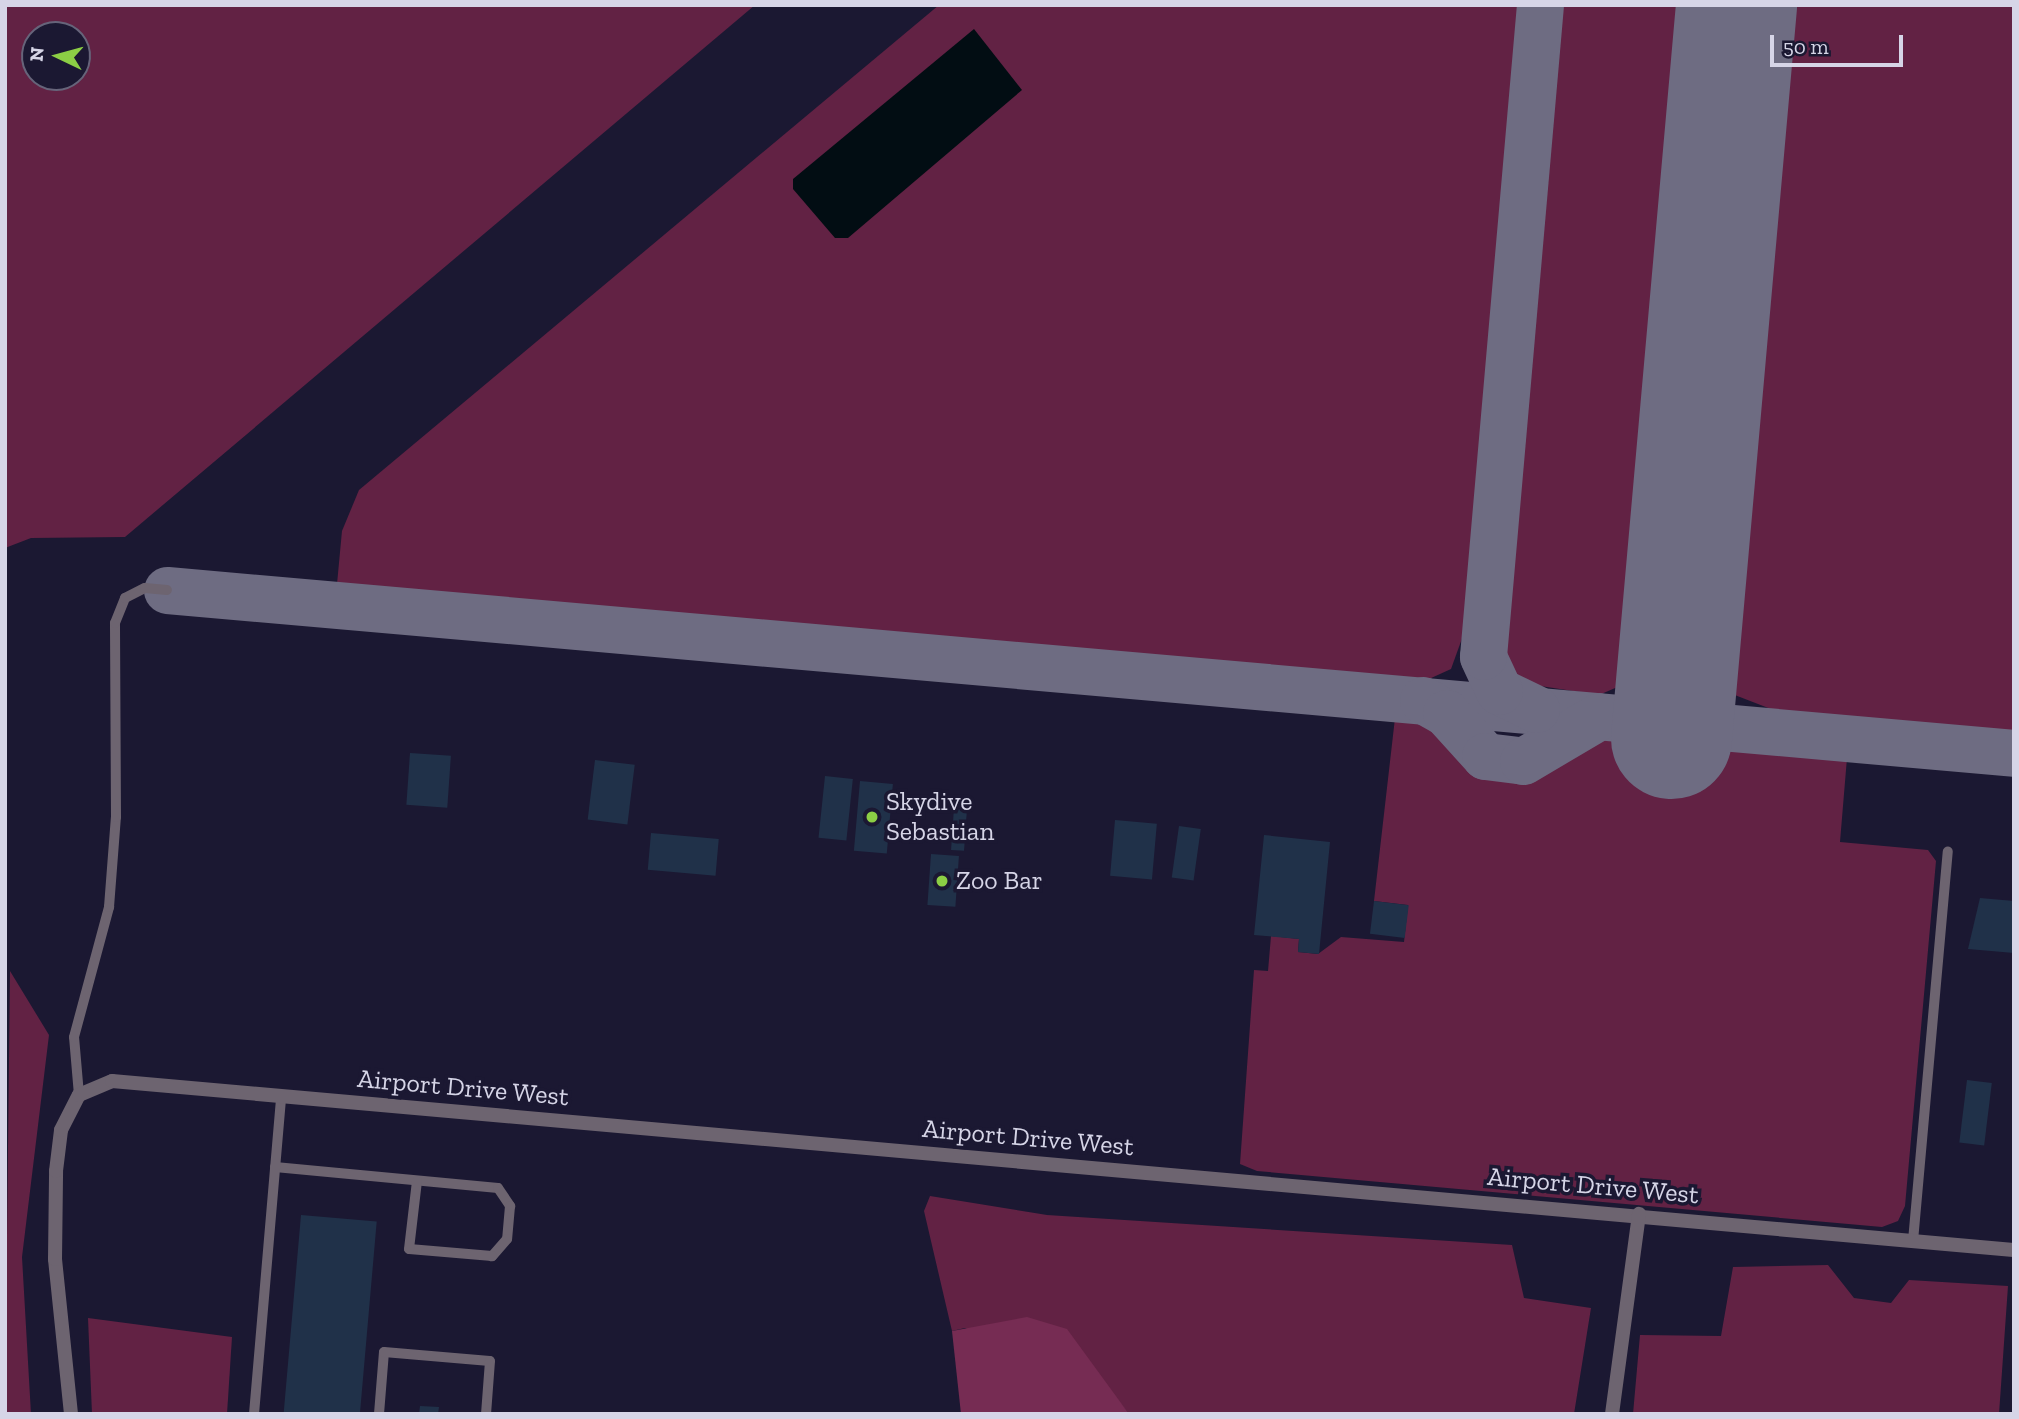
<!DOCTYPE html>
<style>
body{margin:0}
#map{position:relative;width:2019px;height:1419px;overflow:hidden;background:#1b1832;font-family:"Zilla Slab",serif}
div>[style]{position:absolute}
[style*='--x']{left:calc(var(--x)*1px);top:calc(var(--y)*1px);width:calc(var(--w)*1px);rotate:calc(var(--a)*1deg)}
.green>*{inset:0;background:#622244}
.forest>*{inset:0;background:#762c53}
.water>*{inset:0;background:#020d13}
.taxiway>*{height:47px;margin:-23.5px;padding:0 23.5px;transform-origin:23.5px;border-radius:23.5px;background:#6e6c82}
.runway>*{height:121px;margin:-60.5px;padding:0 60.5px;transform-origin:60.5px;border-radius:60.5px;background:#6e6c82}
.building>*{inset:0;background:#203149;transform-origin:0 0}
.lane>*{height:10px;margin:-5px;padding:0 5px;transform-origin:5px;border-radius:5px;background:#6d6470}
.street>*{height:14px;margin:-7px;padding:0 7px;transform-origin:7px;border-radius:7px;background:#6d6470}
.dots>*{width:19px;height:19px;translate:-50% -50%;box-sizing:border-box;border:4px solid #1b1832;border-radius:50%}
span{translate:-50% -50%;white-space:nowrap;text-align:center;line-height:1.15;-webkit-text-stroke:7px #1b1832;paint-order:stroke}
.poi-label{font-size:26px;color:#d6d5e7}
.left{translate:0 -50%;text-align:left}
.street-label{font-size:26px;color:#d6d5e7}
.frame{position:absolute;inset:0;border:7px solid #d6d5e7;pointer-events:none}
.north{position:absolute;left:21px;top:21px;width:70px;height:70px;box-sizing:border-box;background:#1b1832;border:2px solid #66647a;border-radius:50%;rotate:275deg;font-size:19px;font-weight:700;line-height:28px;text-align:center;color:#d6d5e7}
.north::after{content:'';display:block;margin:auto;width:24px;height:32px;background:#8cce45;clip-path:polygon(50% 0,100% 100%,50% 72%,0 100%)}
.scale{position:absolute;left:1770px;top:35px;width:133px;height:32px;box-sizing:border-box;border:4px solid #d6d5e7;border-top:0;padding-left:9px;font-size:21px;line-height:24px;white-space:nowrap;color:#d6d5e7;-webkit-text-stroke:5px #1b1832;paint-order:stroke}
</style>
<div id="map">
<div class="green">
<i style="clip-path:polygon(evenodd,5px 5px,755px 5px,125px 537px,31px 538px,5px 548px,5px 5px,77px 35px,77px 77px,35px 77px,35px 35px,77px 35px)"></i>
<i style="clip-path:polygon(939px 5px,1521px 5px,1464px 633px,1451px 669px,1429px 679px,337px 584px,342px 531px,359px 490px)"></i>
<i style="clip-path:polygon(1558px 5px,1701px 5px,1642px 657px,1629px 682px,1599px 695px,1520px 683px,1502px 659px,1501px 642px)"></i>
<i style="clip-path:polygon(1771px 5px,2014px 5px,2014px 734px,1784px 714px,1714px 687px,1711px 680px)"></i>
<i style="clip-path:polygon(1395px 718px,1426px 723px,1471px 773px,1527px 782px,1596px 738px,1610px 737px,1847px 758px,1840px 842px,1928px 850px,1936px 861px,1905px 1206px,1898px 1221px,1882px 1227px,1257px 1171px,1240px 1164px,1254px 970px,1268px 971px,1271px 936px,1299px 939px,1298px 952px,1318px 954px,1341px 937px,1404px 942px,1408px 905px,1374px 901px)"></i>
<i style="clip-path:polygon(10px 971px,49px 1035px,22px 1257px,31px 1414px,5px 1414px)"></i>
<i style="clip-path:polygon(930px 1196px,1047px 1215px,1512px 1245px,1524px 1298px,1591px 1308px,1574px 1414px,1129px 1414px,1108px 1388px,965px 1328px,952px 1331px,924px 1211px)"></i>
<i style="clip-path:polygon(1828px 1265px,1854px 1298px,1891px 1303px,1909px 1280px,2008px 1286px,1999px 1414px,1633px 1414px,1640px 1335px,1721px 1336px,1733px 1267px)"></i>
<i style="clip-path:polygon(88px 1318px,232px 1337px,227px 1414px,92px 1414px)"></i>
</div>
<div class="forest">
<i style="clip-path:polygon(1027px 1317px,1067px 1329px,1129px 1414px,961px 1414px,952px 1331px)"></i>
</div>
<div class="water">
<i style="clip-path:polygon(974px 29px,1022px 90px,848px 238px,835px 238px,793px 189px,793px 179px)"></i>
</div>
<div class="taxiway">
<i style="--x:167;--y:590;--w:1854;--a:5.04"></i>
<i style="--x:1423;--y:700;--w:26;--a:29"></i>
<i style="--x:1446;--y:713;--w:58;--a:47.8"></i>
<i style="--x:1485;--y:756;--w:38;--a:7"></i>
<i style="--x:1523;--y:761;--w:88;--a:-30.6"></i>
<i style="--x:1536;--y:709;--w:41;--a:-154.1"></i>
<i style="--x:1499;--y:691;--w:38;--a:-115"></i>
<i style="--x:1483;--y:656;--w:653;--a:-85"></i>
</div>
<div class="runway">
<i style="--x:1671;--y:738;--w:736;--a:-84.93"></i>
</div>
<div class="building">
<i style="left:410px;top:753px;width:41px;height:52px;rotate:4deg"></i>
<i style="left:595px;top:760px;width:40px;height:60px;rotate:7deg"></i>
<i style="left:825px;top:776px;width:28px;height:62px;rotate:6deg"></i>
<i style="left:860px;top:781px;width:33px;height:70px;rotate:5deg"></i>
<i style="left:954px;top:808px;width:13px;height:42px;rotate:4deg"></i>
<i style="left:1115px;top:820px;width:42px;height:56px;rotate:5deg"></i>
<i style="left:1179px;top:826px;width:22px;height:52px;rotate:8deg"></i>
<i style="left:651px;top:833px;width:68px;height:37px;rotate:5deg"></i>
<i style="clip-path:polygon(1264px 835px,1330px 842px,1319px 954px,1298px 952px,1299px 939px,1254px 935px)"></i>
<i style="left:931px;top:854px;width:28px;height:51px;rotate:4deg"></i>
<i style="clip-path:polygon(1980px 898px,2014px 901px,2014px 953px,1968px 949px)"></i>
<i style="left:1374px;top:901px;width:35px;height:33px;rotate:7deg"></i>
<i style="left:1967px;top:1080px;width:25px;height:63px;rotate:7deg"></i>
<i style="left:301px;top:1215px;width:76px;height:200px;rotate:5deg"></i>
<i style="clip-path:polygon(420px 1406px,439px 1407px,438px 1414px,419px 1414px)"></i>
</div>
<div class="lane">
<i style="--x:79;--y:1095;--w:58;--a:-94.9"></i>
<i style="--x:74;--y:1037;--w:135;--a:-74.9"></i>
<i style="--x:109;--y:907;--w:90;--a:-85.6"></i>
<i style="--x:116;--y:817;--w:194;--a:-90.3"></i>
<i style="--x:115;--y:623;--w:27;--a:-68"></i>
<i style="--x:125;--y:598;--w:22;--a:-27"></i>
<i style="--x:145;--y:588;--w:22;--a:5"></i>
<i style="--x:275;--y:1167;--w:224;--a:5.4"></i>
<i style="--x:498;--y:1188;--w:22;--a:56"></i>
<i style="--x:510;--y:1206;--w:33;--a:95"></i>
<i style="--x:507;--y:1239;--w:23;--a:131"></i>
<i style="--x:492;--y:1256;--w:83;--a:-175.2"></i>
<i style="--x:409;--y:1249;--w:68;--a:-83.3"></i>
<i style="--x:1913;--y:1241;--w:391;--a:-84.9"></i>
<i style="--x:254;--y:1414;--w:319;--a:-85.1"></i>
<i style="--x:379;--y:1414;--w:62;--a:-85.4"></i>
<i style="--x:384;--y:1352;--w:106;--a:4.9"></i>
<i style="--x:490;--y:1361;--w:53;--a:94.3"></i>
</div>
<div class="street">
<i style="--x:71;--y:1414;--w:156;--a:-95.9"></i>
<i style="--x:55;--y:1259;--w:88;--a:-89.3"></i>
<i style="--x:56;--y:1171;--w:41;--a:-83"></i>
<i style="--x:61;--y:1130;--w:39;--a:-63"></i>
<i style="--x:79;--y:1095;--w:36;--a:-23"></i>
<i style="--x:112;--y:1081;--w:1909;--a:5.08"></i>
<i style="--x:1612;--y:1414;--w:202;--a:-82.3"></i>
</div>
<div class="dots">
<i style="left:872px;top:817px;background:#8cce45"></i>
<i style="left:942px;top:881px;background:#8cce45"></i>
</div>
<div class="poi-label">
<span class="left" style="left:886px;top:817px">Skydive<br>Sebastian</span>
<span class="left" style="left:956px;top:881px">Zoo Bar</span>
</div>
<div class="street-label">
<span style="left:463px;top:1088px;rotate:5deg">Airport Drive West</span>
<span style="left:1028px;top:1138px;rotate:5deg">Airport Drive West</span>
<span style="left:1593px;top:1186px;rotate:5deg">Airport Drive West</span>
</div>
<div class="frame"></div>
<div class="north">N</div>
<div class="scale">50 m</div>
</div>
